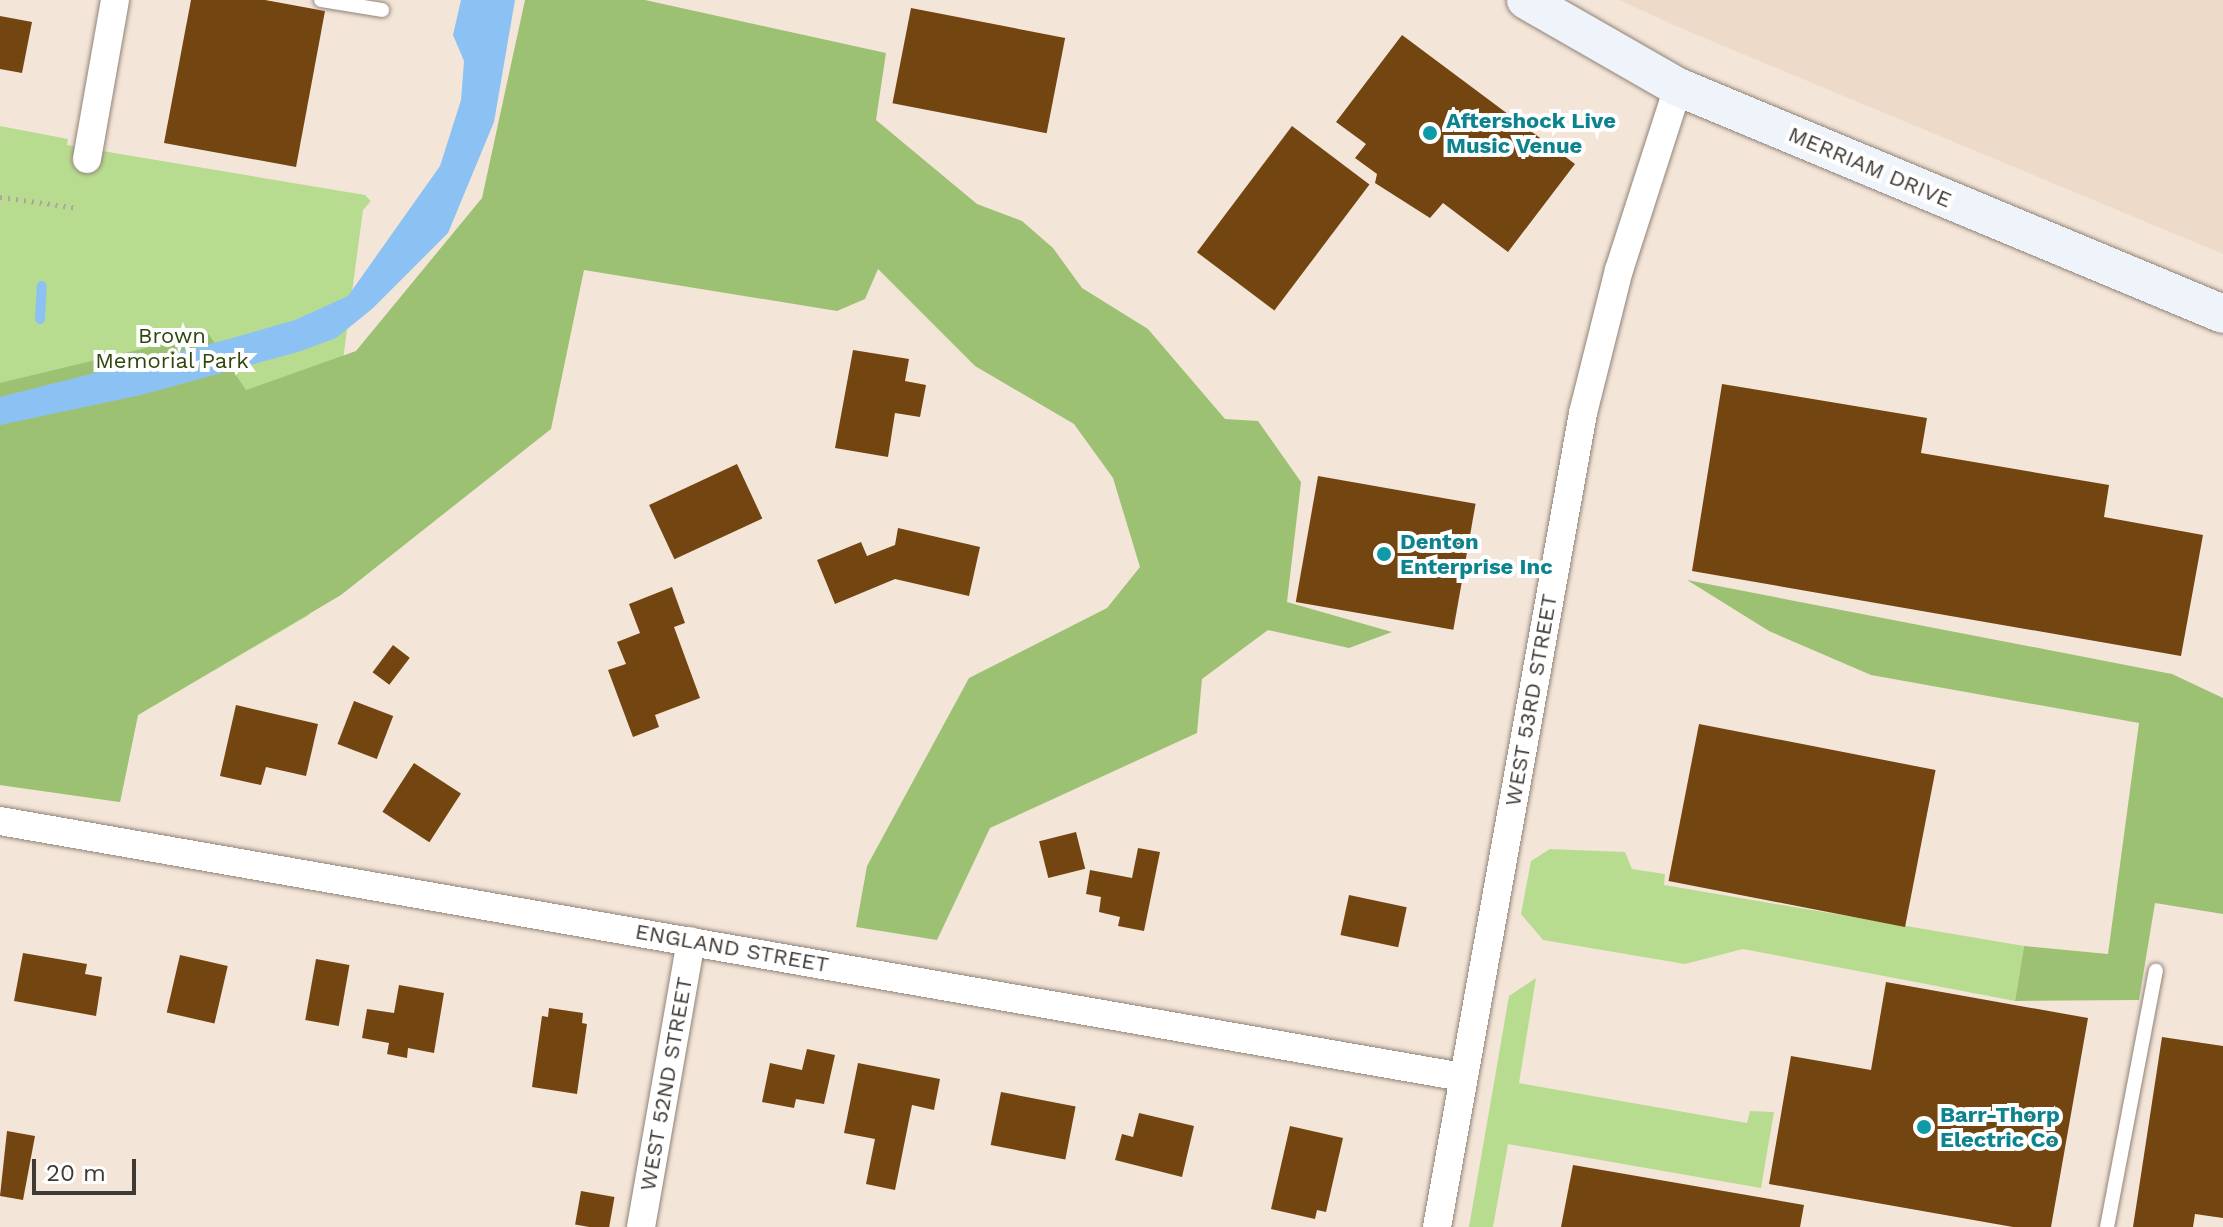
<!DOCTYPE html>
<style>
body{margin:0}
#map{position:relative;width:2223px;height:1227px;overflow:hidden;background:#f4e5d9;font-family:"Work Sans",sans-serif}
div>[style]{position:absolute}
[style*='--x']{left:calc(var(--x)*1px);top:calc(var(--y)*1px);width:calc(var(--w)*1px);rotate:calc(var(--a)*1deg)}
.built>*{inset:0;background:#eedac8}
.green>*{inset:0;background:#b8dc8f}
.forest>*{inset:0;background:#9dc173}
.water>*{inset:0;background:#8cc2f3}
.stream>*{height:10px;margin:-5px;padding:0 5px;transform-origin:5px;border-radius:5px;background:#8cc2f3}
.building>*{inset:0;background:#734510;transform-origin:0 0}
.path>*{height:5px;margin-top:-2.5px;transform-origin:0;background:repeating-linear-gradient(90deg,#b0a49b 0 2px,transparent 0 8px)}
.roads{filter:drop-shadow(0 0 2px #908377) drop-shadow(0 0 2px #908377)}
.service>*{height:14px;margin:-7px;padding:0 7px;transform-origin:7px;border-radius:7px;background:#fff}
.minor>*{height:28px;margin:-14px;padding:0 14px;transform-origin:14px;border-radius:14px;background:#fff}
.secondary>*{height:38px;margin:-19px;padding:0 19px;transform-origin:19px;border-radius:19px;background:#eef4fa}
.dots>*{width:22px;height:22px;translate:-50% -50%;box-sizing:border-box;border:4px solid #fff;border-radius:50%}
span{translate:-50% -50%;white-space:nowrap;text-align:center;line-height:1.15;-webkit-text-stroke:8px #fff;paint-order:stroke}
.culture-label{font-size:22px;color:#0d838f;font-weight:700}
.left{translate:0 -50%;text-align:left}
.street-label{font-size:22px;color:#403a35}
.park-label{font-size:22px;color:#30460d}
.scale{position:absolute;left:32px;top:1159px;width:104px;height:36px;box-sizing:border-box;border:4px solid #403a35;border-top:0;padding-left:10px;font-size:24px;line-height:28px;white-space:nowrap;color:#403a35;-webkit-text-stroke:6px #fff;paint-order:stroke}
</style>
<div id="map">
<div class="built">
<i style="clip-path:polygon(1619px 0,2223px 0,2223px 254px,1685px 30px)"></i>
</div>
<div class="green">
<i style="clip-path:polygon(0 126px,68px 139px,67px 145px,365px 195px,371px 201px,363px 210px,309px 615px,138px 715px,120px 802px,0 785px)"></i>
<i style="clip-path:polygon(1550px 849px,1625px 852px,1632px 869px,1665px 874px,1664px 885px,2024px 946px,2015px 1001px,1743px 949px,1685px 964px,1543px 940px,1521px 914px,1531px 861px)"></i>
<i style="clip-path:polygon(1536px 978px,1519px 1083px,1747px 1123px,1750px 1111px,1774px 1112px,1761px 1188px,1508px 1144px,1493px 1227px,1469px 1227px,1509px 996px)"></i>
</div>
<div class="forest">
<i style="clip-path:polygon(525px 0,645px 0,886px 53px,876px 120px,977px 204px,1022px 221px,1053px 248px,1082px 288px,1148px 329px,1225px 419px,1258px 421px,1301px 482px,1287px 602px,1392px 632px,1349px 648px,1268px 630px,1202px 679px,1197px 733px,990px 828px,937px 940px,856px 927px,867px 866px,969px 678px,1107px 608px,1140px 567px,1113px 478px,1074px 424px,975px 366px,878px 269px,865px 299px,837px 311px,584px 270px,551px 429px,341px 595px,138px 715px,120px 802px,0 785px,0 383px,208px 333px,246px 390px,356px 351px,482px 198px)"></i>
<i style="clip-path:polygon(1687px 580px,2172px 674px,2223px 698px,2223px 914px,2155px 903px,2139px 1000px,2015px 1001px,2024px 946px,2108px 954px,2139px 723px,1871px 675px,1769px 631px)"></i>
</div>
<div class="water">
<i style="clip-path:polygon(461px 0,515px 0,494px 122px,448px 233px,372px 309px,336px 338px,298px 352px,141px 395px,0 425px,0 397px,229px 339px,295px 320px,348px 296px,440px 166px,461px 100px,464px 61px,453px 35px)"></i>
</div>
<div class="stream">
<i style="--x:40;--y:319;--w:33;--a:-87"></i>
</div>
<div class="building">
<i style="clip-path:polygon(191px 0,265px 0,325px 11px,296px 167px,164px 143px)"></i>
<i style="left:911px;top:8px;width:157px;height:97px;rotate:11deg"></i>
<i style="clip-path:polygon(0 16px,32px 22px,22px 73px,0 69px)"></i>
<i style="clip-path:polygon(1402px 35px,1575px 164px,1508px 252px,1443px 203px,1430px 218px,1375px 183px,1377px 174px,1355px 158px,1366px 144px,1336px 122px)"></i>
<i style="left:1292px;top:126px;width:97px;height:158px;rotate:37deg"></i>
<i style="clip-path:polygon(853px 350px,909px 359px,905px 381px,926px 385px,920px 417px,895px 413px,888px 457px,835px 448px)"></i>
<i style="clip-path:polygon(1722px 384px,1927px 418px,1921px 453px,2109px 485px,2104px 517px,2203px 535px,2181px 656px,1692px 571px)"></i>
<i style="left:737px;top:464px;width:60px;height:97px;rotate:65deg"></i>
<i style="left:1318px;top:476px;width:160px;height:128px;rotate:10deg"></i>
<i style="clip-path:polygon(898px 528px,980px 547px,969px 596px,895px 579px,835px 604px,817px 560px,861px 542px,867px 556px,895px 545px)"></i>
<i style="clip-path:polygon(672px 587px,685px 623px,674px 627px,700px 698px,655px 715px,659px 727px,633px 737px,608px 670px,626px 664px,617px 642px,640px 633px,629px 604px)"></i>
<i style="left:393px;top:645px;width:21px;height:34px;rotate:37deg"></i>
<i style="left:354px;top:701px;width:42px;height:46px;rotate:21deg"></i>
<i style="clip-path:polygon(236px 705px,318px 724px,306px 776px,266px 767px,261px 785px,220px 776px)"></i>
<i style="left:1699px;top:724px;width:241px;height:160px;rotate:11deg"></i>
<i style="left:414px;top:763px;width:56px;height:58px;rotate:33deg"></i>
<i style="left:1076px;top:832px;width:38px;height:38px;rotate:76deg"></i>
<i style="clip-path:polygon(1138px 848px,1160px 852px,1144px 931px,1118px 926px,1120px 917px,1099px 912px,1101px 897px,1086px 894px,1090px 870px,1132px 878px)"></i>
<i style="left:1349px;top:895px;width:59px;height:41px;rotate:12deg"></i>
<i style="clip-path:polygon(23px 953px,87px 964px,85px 974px,102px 977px,96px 1016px,14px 1001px)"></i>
<i style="left:180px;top:955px;width:49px;height:59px;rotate:13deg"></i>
<i style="left:316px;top:959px;width:34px;height:62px;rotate:10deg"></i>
<i style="clip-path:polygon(1886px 982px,2088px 1018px,2051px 1227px,2013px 1227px,1769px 1184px,1791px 1056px,1871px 1070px)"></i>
<i style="clip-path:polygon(399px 985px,444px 993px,434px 1053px,408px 1048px,407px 1058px,387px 1054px,389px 1043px,362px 1038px,367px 1009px,394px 1013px)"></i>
<i style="clip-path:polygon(549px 1008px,583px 1013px,582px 1023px,587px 1024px,577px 1094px,532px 1087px,542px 1016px,548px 1017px)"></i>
<i style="clip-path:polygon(2162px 1037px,2223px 1046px,2223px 1218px,2195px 1214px,2193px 1227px,2133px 1227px)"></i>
<i style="clip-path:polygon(807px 1049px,835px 1055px,824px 1104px,796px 1099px,794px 1108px,762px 1102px,770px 1063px,802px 1070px)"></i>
<i style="clip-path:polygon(858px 1063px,940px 1079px,934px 1110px,912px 1105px,895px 1190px,866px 1184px,875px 1139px,844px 1133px)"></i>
<i style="left:1001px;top:1092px;width:76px;height:54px;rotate:11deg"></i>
<i style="clip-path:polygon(1139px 1113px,1194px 1126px,1182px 1177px,1115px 1160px,1122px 1134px,1133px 1137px)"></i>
<i style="clip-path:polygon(1290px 1126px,1343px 1138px,1326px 1212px,1317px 1210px,1315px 1219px,1271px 1209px)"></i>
<i style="clip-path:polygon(7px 1131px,35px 1136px,23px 1200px,0 1196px)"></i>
<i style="clip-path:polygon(1573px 1165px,1804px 1205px,1800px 1227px,1561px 1227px)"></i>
<i style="left:581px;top:1191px;width:34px;height:34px;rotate:10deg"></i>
</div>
<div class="path">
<i style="--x:0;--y:197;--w:79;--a:8"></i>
</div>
<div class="roads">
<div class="service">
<i style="--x:321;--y:0;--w:62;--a:9.3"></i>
<i style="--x:2107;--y:1227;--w:261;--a:-79.2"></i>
</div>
<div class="minor">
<i style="--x:87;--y:159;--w:161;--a:-80"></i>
<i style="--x:0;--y:821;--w:1485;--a:9.93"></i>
<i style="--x:641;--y:1227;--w:290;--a:-80.1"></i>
<i style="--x:1437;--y:1227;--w:827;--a:-79.83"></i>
<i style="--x:1583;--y:413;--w:147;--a:-75.9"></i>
<i style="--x:1619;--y:270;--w:192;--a:-72.1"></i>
</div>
<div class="secondary">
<i style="--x:1526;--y:0;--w:175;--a:29.8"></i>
<i style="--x:1678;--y:87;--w:590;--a:22.61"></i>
</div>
</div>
<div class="dots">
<i style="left:1430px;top:133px;background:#0f9aa8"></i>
<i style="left:1384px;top:554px;background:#0f9aa8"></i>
<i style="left:1924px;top:1127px;background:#0f9aa8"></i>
</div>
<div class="culture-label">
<span class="left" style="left:1446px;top:133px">Aftershock Live<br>Music Venue</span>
<span class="left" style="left:1400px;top:554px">Denton<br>Enterprise Inc</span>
<span class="left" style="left:1940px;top:1127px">Barr-Thorp<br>Electric Co</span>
</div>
<div class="street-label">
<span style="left:1870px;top:167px;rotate:23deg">MERRIAM DRIVE</span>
<span style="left:1531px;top:700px;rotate:-80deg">WEST 53RD STREET</span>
<span style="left:732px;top:948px;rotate:10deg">ENGLAND STREET</span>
<span style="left:666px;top:1084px;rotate:-80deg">WEST 52ND STREET</span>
</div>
<div class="park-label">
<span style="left:172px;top:348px">Brown<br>Memorial Park</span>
</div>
<div class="scale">20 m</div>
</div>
